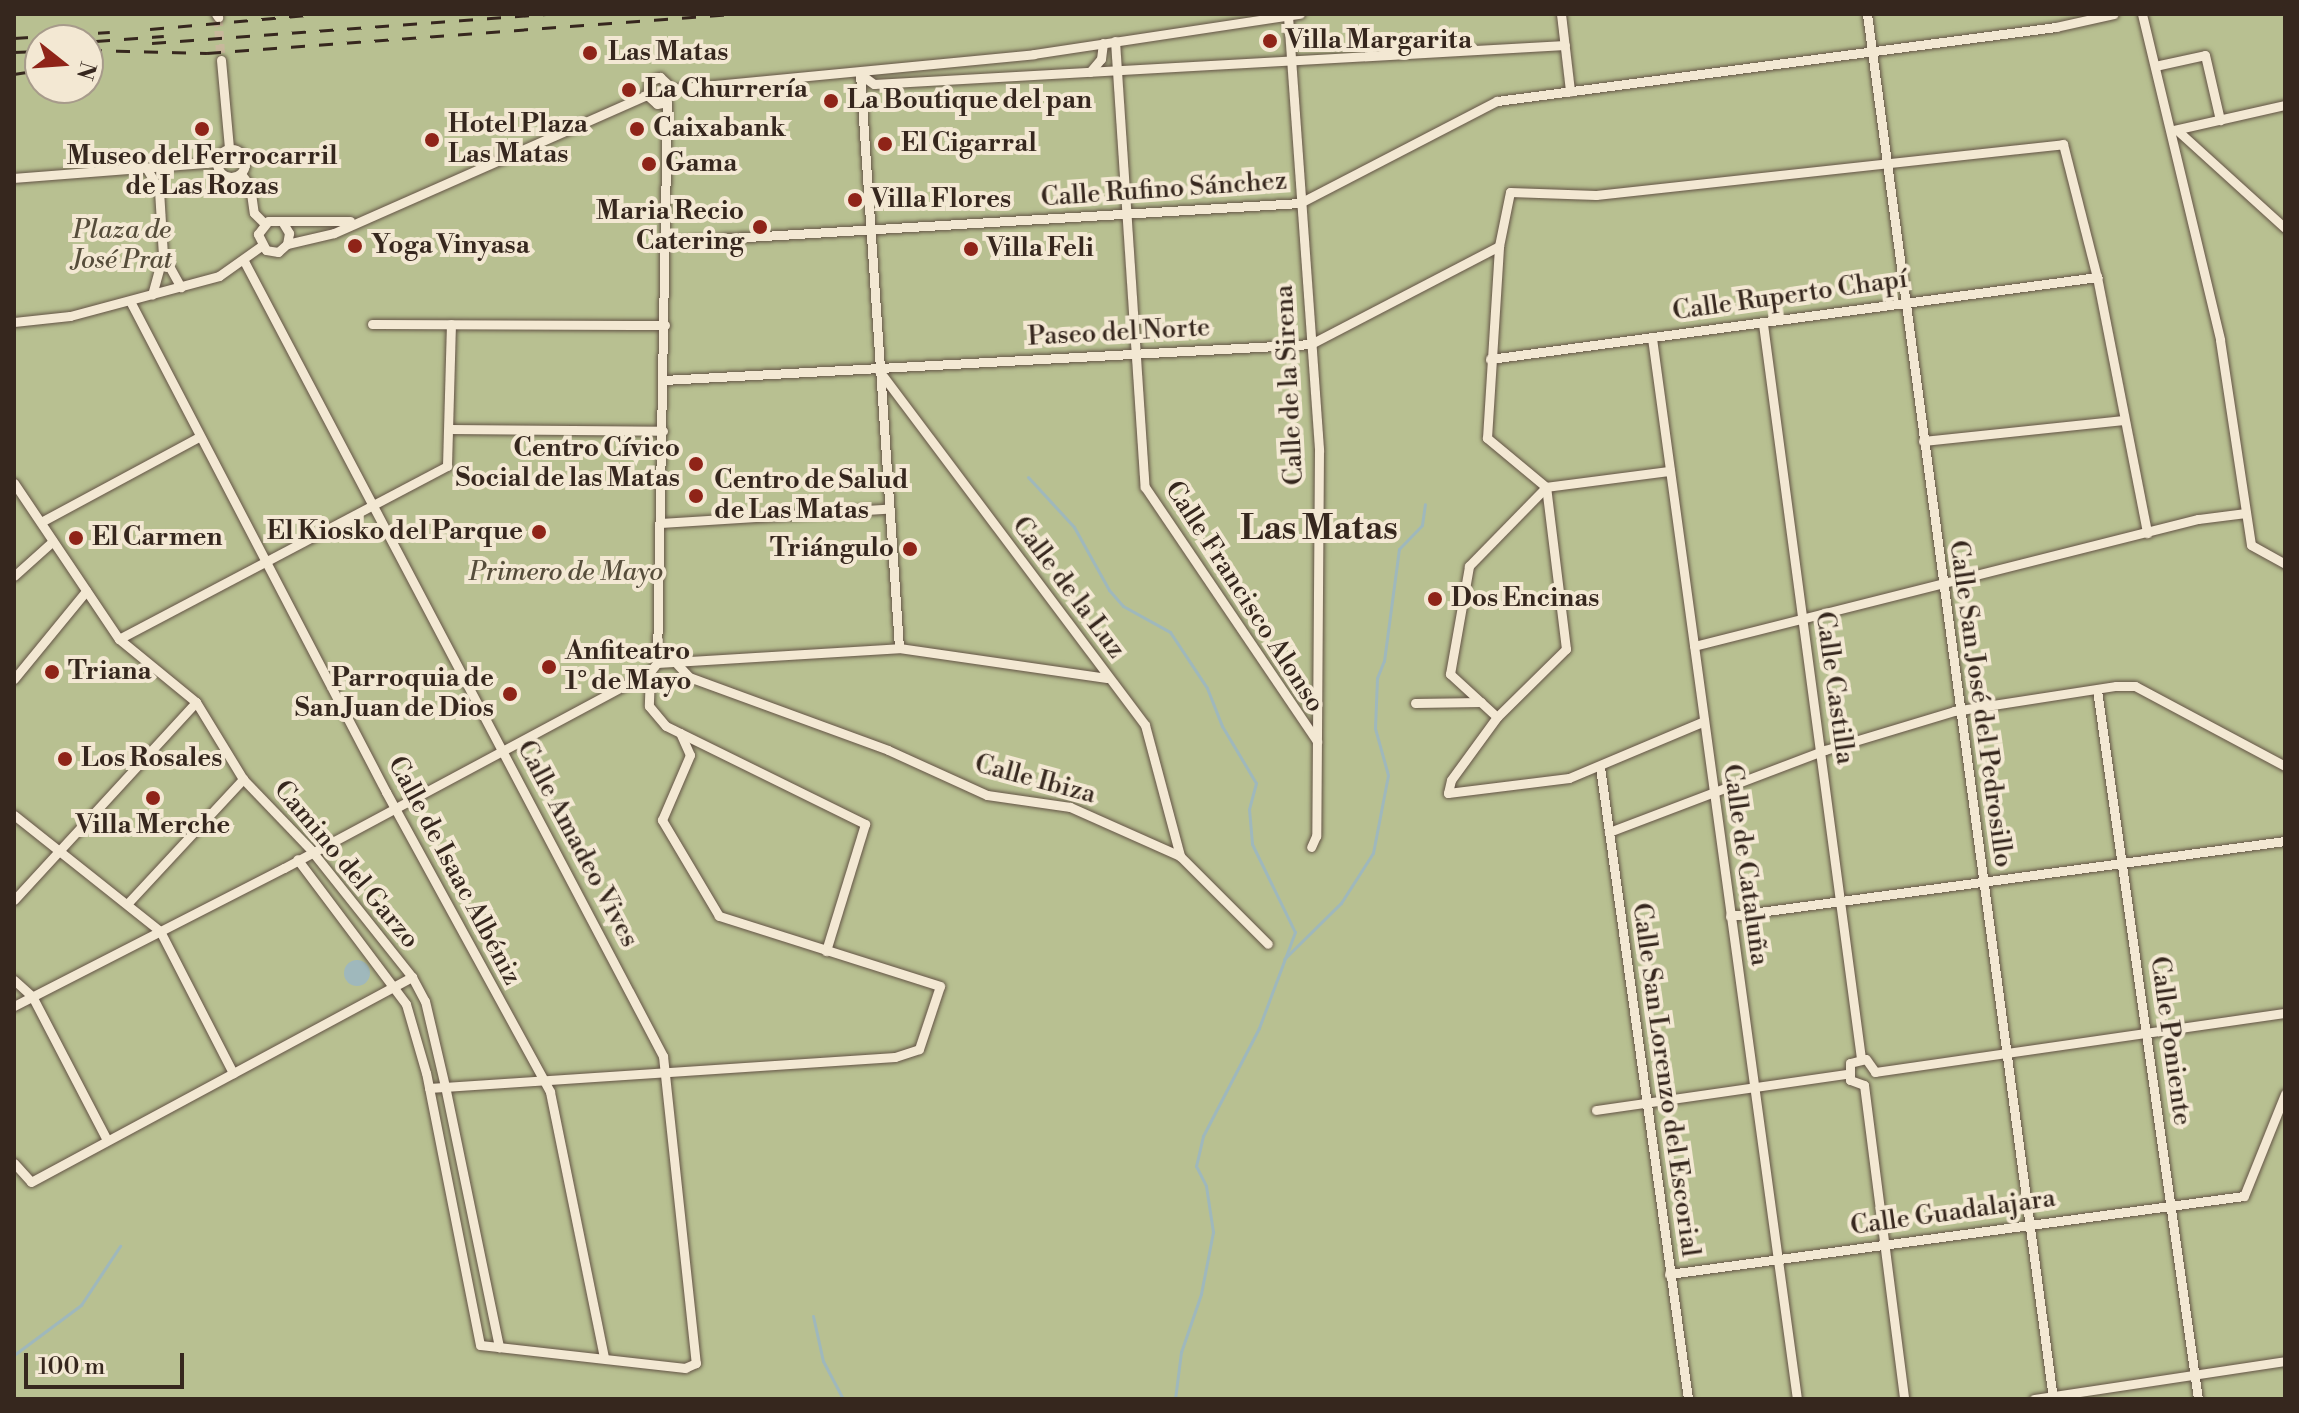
<!DOCTYPE html>
<meta charset="utf-8">
<style>
body{margin:0}
#map{position:relative;width:2299px;height:1413px;overflow:hidden;background:#ecdcbc;font-family:"Libre Bodoni",serif}
div>[style]{position:absolute}
[style*='--x']{left:calc(var(--x)*1px);top:calc(var(--y)*1px);width:calc(var(--w)*1px);rotate:calc(var(--a)*1deg)}
.green>*{inset:0;background:#b8c091}
.water>*{inset:0;background:#9fb8bc}
.round{border-radius:50%}
.stream>*{height:3px;margin:-1.5px;padding:0 1.5px;transform-origin:1.5px;border-radius:1.5px;background:#9fb8bc}
.minor-tunnel>*{height:9px;margin-top:-4.5px;transform-origin:0;background:repeating-linear-gradient(90deg,#c8b89c 0 9px,transparent 0 13.5px)}
.roads{filter:drop-shadow(0 0 2px #645446) drop-shadow(0 0 2px #645446)}
.minor>*{height:9px;margin:-4.5px;padding:0 4.5px;transform-origin:4.5px;border-radius:4.5px;background:#f3e8d3}
.minor>.ring{margin:-4.5px;padding:0;box-sizing:content-box;background:none;border:9px solid #f3e8d3;border-radius:50%}
.rail>*{height:3px;margin-top:-1.5px;transform-origin:0;background:repeating-linear-gradient(90deg,#36271e 0 14px,transparent 0 28px)}
.dots>*{width:22px;height:22px;translate:-50% -50%;box-sizing:border-box;border:4px solid #f3e8d3;border-radius:50%}
span{translate:-50% -50%;white-space:nowrap;text-align:center;line-height:1.15;-webkit-text-stroke:8px #f3e8d3;paint-order:stroke}
.poi-label{font-size:26px;color:#36271e;font-weight:700}
.left{translate:0 -50%;text-align:left}
.right{translate:-100% -50%;text-align:right}
.street-label{font-size:26px;color:#36271e}
.park-label{font-size:26px;color:#564d3b;font-style:italic}
.district-label{font-size:34px;color:#36271e;font-weight:700}
.frame{position:absolute;inset:0;border:16px solid #36271e;pointer-events:none}
.north{position:absolute;left:24px;top:24px;width:80px;height:80px;box-sizing:border-box;background:#f3e8d3;border:2px solid #a79b8b;border-radius:50%;rotate:107deg;font-size:22px;font-weight:700;line-height:32px;text-align:center;color:#36271e}
.north::after{content:'';display:block;margin:auto;width:28px;height:36px;background:#8f2418;clip-path:polygon(50% 0,100% 100%,50% 72%,0 100%)}
.scale{position:absolute;left:24px;top:1353px;width:160px;height:36px;box-sizing:border-box;border:4px solid #36271e;border-top:0;padding-left:10px;font-size:24px;line-height:28px;white-space:nowrap;color:#36271e;-webkit-text-stroke:6px #f3e8d3;paint-order:stroke}
</style>
<div id="map">
<div class="green">
<i style="clip-path:polygon(evenodd,14px 14px,2285px 14px,2285px 1399px,14px 1399px,14px 14px,40px 40px,88px 40px,88px 88px,40px 88px,40px 40px)"></i>
</div>
<div class="water">
<i class="round" style="left:344px;top:960px;width:26px;height:26px"></i>
</div>
<div class="stream">
<i style="--x:1028;--y:477;--w:68;--a:47.4"></i>
<i style="--x:1074;--y:527;--w:72;--a:60.9"></i>
<i style="--x:1109;--y:590;--w:21;--a:49"></i>
<i style="--x:1123;--y:606;--w:54;--a:29"></i>
<i style="--x:1170;--y:632;--w:67;--a:56.5"></i>
<i style="--x:1207;--y:688;--w:41;--a:68.5"></i>
<i style="--x:1222;--y:726;--w:66;--a:59.2"></i>
<i style="--x:1256;--y:783;--w:27;--a:105"></i>
<i style="--x:1249;--y:809;--w:35;--a:85"></i>
<i style="--x:1252;--y:844;--w:98;--a:64"></i>
<i style="--x:1295;--y:932;--w:103;--a:110.6"></i>
<i style="--x:1259;--y:1028;--w:122;--a:117.4"></i>
<i style="--x:1203;--y:1136;--w:31;--a:103"></i>
<i style="--x:1196;--y:1166;--w:22;--a:63"></i>
<i style="--x:1206;--y:1186;--w:47;--a:81.3"></i>
<i style="--x:1213;--y:1232;--w:63;--a:101"></i>
<i style="--x:1201;--y:1294;--w:61;--a:109"></i>
<i style="--x:1181;--y:1352;--w:47;--a:97.3"></i>
<i style="--x:1284;--y:959;--w:80;--a:-44.5"></i>
<i style="--x:1341;--y:903;--w:59;--a:-57.4"></i>
<i style="--x:1373;--y:853;--w:79;--a:-79.1"></i>
<i style="--x:1388;--y:775;--w:49;--a:-105.5"></i>
<i style="--x:1375;--y:728;--w:50;--a:-87.7"></i>
<i style="--x:1377;--y:678;--w:18;--a:-68"></i>
<i style="--x:1384;--y:661;--w:113;--a:-82.4"></i>
<i style="--x:1399;--y:549;--w:33;--a:-46"></i>
<i style="--x:1422;--y:525;--w:21;--a:-82"></i>
<i style="--x:813;--y:1316;--w:46;--a:77.5"></i>
<i style="--x:823;--y:1361;--w:43;--a:62.2"></i>
<i style="--x:14;--y:1355;--w:84;--a:-36.7"></i>
<i style="--x:81;--y:1305;--w:71;--a:-56.5"></i>
</div>
<div class="minor-tunnel">
<i style="--x:218;--y:17;--w:43;--a:86"></i>
</div>
<div class="roads">
<div class="minor">
<i style="--x:216;--y:14;--w:4;--a:56"></i>
<i style="--x:1561;--y:14;--w:78;--a:83.3"></i>
<i style="--x:1867;--y:14;--w:1397;--a:82.35"></i>
<i style="--x:2142;--y:14;--w:335;--a:76.5"></i>
<i style="--x:2220;--y:340;--w:207;--a:81.4"></i>
<i style="--x:2251;--y:545;--w:39;--a:29"></i>
<i style="--x:1288;--y:16;--w:435;--a:85.9"></i>
<i style="--x:1319;--y:450;--w:386;--a:90.4"></i>
<i style="--x:1316;--y:836;--w:12;--a:114"></i>
<i style="--x:1115;--y:41;--w:447;--a:86.2"></i>
<i style="--x:1145;--y:487;--w:307;--a:55.9"></i>
<i style="--x:221;--y:60;--w:88;--a:84.8"></i>
<i style="--x:2155;--y:66;--w:51;--a:-12.4"></i>
<i style="--x:2205;--y:55;--w:67;--a:77"></i>
<i style="--x:1090;--y:72;--w:17;--a:-50"></i>
<i style="--x:1101;--y:59;--w:16;--a:-83"></i>
<i style="--x:860;--y:74;--w:17;--a:36"></i>
<i style="--x:874;--y:84;--w:692;--a:-3.23"></i>
<i style="--x:860;--y:74;--w:575;--a:86.11"></i>
<i style="--x:673;--y:89;--w:363;--a:-5.5"></i>
<i style="--x:1034;--y:54;--w:269;--a:-8.6"></i>
<i style="--x:647;--y:95;--w:14;--a:-78"></i>
<i style="--x:650;--y:81;--w:11;--a:-22"></i>
<i style="--x:660;--y:77;--w:18;--a:43"></i>
<i style="--x:647;--y:95;--w:13;--a:42"></i>
<i style="--x:657;--y:104;--w:10;--a:-11"></i>
<i style="--x:2174;--y:130;--w:114;--a:-12.7"></i>
<i style="--x:2178;--y:131;--w:144;--a:42.2"></i>
<i class="ring" style="left:217px;top:149px;width:19px;height:19px"></i>
<i style="--x:147;--y:169;--w:24;--a:60"></i>
<i style="--x:159;--y:190;--w:65;--a:86.5"></i>
<i style="--x:163;--y:255;--w:41;--a:105.4"></i>
<i style="--x:241;--y:174;--w:15;--a:53"></i>
<i style="--x:250;--y:186;--w:27;--a:82"></i>
<i style="--x:254;--y:213;--w:14;--a:45"></i>
<i style="--x:14;--y:178;--w:203;--a:-4.5"></i>
<i style="--x:283;--y:223;--w:12;--a:59"></i>
<i style="--x:289;--y:233;--w:11;--a:100"></i>
<i style="--x:287;--y:244;--w:12;--a:138"></i>
<i style="--x:278;--y:252;--w:12;--a:-171"></i>
<i style="--x:266;--y:250;--w:18;--a:-117"></i>
<i style="--x:258;--y:234;--w:16;--a:-52"></i>
<i style="--x:268;--y:221;--w:82;--a:0"></i>
<i style="--x:666;--y:242;--w:635;--a:-3.52"></i>
<i style="--x:1300;--y:203;--w:222;--a:-27.4"></i>
<i style="--x:1497;--y:101;--w:564;--a:-7.54"></i>
<i style="--x:2056;--y:27;--w:59;--a:-12.6"></i>
<i style="--x:287;--y:244;--w:48;--a:-13.2"></i>
<i style="--x:334;--y:233;--w:342;--a:-23.8"></i>
<i style="--x:163;--y:255;--w:37;--a:61"></i>
<i style="--x:244;--y:261;--w:899;--a:62.21"></i>
<i style="--x:663;--y:1056;--w:309;--a:83.9"></i>
<i style="--x:696;--y:1363;--w:12;--a:156"></i>
<i style="--x:685;--y:1368;--w:206;--a:-173.6"></i>
<i style="--x:480;--y:1345;--w:277;--a:-101.2"></i>
<i style="--x:426;--y:1073;--w:72;--a:-106.2"></i>
<i style="--x:406;--y:1004;--w:181;--a:-126.9"></i>
<i style="--x:130;--y:301;--w:554;--a:62.46"></i>
<i style="--x:386;--y:792;--w:342;--a:61.3"></i>
<i style="--x:550;--y:1092;--w:271;--a:78.5"></i>
<i style="--x:14;--y:322;--w:56;--a:-6.1"></i>
<i style="--x:70;--y:316;--w:154;--a:-15"></i>
<i style="--x:219;--y:276;--w:52;--a:-35.5"></i>
<i style="--x:372;--y:324;--w:293;--a:0.2"></i>
<i style="--x:1763;--y:324;--w:741;--a:82.4"></i>
<i style="--x:1652;--y:338;--w:1071;--a:82.22"></i>
<i style="--x:1490;--y:359;--w:613;--a:-7.69"></i>
<i style="--x:877;--y:368;--w:446;--a:53.1"></i>
<i style="--x:1145;--y:725;--w:136;--a:75"></i>
<i style="--x:664;--y:380;--w:648;--a:-3.18"></i>
<i style="--x:1311;--y:344;--w:212;--a:-27.5"></i>
<i style="--x:449;--y:429;--w:214;--a:0.5"></i>
<i style="--x:1923;--y:441;--w:202;--a:-6"></i>
<i style="--x:14;--y:483;--w:188;--a:56.1"></i>
<i style="--x:119;--y:639;--w:99;--a:39.3"></i>
<i style="--x:196;--y:702;--w:90;--a:58.6"></i>
<i style="--x:243;--y:779;--w:98;--a:46.2"></i>
<i style="--x:311;--y:850;--w:162;--a:51.5"></i>
<i style="--x:412;--y:977;--w:27;--a:62"></i>
<i style="--x:425;--y:1001;--w:87;--a:76.8"></i>
<i style="--x:445;--y:1086;--w:267;--a:78.3"></i>
<i style="--x:1546;--y:487;--w:125;--a:-7.4"></i>
<i style="--x:41;--y:522;--w:179;--a:-28.3"></i>
<i style="--x:661;--y:523;--w:225;--a:-3.6"></i>
<i style="--x:14;--y:576;--w:52;--a:-41.9"></i>
<i style="--x:119;--y:639;--w:371;--a:-27.8"></i>
<i style="--x:447;--y:466;--w:142;--a:-88.4"></i>
<i style="--x:1694;--y:646;--w:520;--a:-14.14"></i>
<i style="--x:2198;--y:519;--w:48;--a:-7.1"></i>
<i style="--x:657;--y:663;--w:561;--a:-88.98"></i>
<i style="--x:657;--y:663;--w:242;--a:-3.5"></i>
<i style="--x:899;--y:648;--w:210;--a:8.2"></i>
<i style="--x:677;--y:664;--w:18;--a:47"></i>
<i style="--x:689;--y:677;--w:212;--a:20.1"></i>
<i style="--x:888;--y:750;--w:109;--a:24.4"></i>
<i style="--x:987;--y:795;--w:84;--a:8.2"></i>
<i style="--x:1070;--y:807;--w:120;--a:24"></i>
<i style="--x:1180;--y:856;--w:124;--a:45"></i>
<i style="--x:650;--y:672;--w:34;--a:92"></i>
<i style="--x:649;--y:706;--w:26;--a:50"></i>
<i style="--x:666;--y:726;--w:222;--a:26.2"></i>
<i style="--x:865;--y:824;--w:133;--a:107.1"></i>
<i style="--x:14;--y:679;--w:114;--a:-50.7"></i>
<i style="--x:2097;--y:690;--w:716;--a:81.89"></i>
<i style="--x:1415;--y:703;--w:66;--a:-0.9"></i>
<i style="--x:1497;--y:717;--w:64;--a:-137.5"></i>
<i style="--x:1450;--y:674;--w:110;--a:-80"></i>
<i style="--x:1469;--y:566;--w:110;--a:-45.7"></i>
<i style="--x:1702;--y:722;--w:144;--a:157.2"></i>
<i style="--x:1569;--y:778;--w:122;--a:172.9"></i>
<i style="--x:1448;--y:793;--w:13;--a:-77"></i>
<i style="--x:1451;--y:780;--w:78;--a:-53.9"></i>
<i style="--x:1497;--y:717;--w:97;--a:-44.6"></i>
<i style="--x:1566;--y:649;--w:163;--a:-97"></i>
<i style="--x:1546;--y:487;--w:77;--a:-140.3"></i>
<i style="--x:1487;--y:438;--w:192;--a:-86.4"></i>
<i style="--x:1499;--y:246;--w:55;--a:-78.5"></i>
<i style="--x:1510;--y:192;--w:86;--a:2"></i>
<i style="--x:1596;--y:195;--w:470;--a:-6.2"></i>
<i style="--x:2063;--y:144;--w:137;--a:75.7"></i>
<i style="--x:2097;--y:277;--w:261;--a:78.9"></i>
<i style="--x:1600;--y:767;--w:638;--a:82.07"></i>
<i style="--x:14;--y:815;--w:186;--a:38.5"></i>
<i style="--x:160;--y:931;--w:160;--a:62.8"></i>
<i style="--x:1609;--y:832;--w:231;--a:-20.8"></i>
<i style="--x:1825;--y:750;--w:135;--a:-16.8"></i>
<i style="--x:1954;--y:711;--w:164;--a:-8.8"></i>
<i style="--x:2116;--y:686;--w:19;--a:0"></i>
<i style="--x:2135;--y:686;--w:170;--a:28.1"></i>
<i style="--x:14;--y:900;--w:269;--a:-47.4"></i>
<i style="--x:127;--y:904;--w:171;--a:-47.1"></i>
<i style="--x:1730;--y:916;--w:560;--a:-7.7"></i>
<i style="--x:14;--y:980;--w:24;--a:42"></i>
<i style="--x:32;--y:996;--w:160;--a:62.5"></i>
<i style="--x:14;--y:1006;--w:303;--a:-27.1"></i>
<i style="--x:284;--y:868;--w:415;--a:-28.2"></i>
<i style="--x:650;--y:672;--w:11;--a:-52"></i>
<i style="--x:1875;--y:1072;--w:414;--a:-8.2"></i>
<i style="--x:1864;--y:1085;--w:317;--a:82.7"></i>
<i style="--x:1864;--y:1085;--w:15;--a:-160"></i>
<i style="--x:1850;--y:1080;--w:17;--a:-90"></i>
<i style="--x:1850;--y:1063;--w:16;--a:-14"></i>
<i style="--x:1866;--y:1059;--w:16;--a:55"></i>
<i style="--x:429;--y:1088;--w:467;--a:-3.8"></i>
<i style="--x:895;--y:1057;--w:25;--a:-18"></i>
<i style="--x:919;--y:1049;--w:66;--a:-71.6"></i>
<i style="--x:940;--y:986;--w:232;--a:-162.4"></i>
<i style="--x:719;--y:916;--w:112;--a:-120.7"></i>
<i style="--x:662;--y:820;--w:71;--a:-66.7"></i>
<i style="--x:690;--y:755;--w:24;--a:-114"></i>
<i style="--x:1596;--y:1110;--w:254;--a:-8.2"></i>
<i style="--x:14;--y:1163;--w:25;--a:48"></i>
<i style="--x:31;--y:1182;--w:433;--a:-28.3"></i>
<i style="--x:1669;--y:1274;--w:580;--a:-7.73"></i>
<i style="--x:2244;--y:1196;--w:110;--a:-68.1"></i>
<i style="--x:2034;--y:1399;--w:254;--a:-8.6"></i>
</div>
</div>
<div class="rail">
<i style="--x:150;--y:29;--w:169;--a:-5.1"></i>
<i style="--x:14;--y:38;--w:96;--a:-3.6"></i>
<i style="--x:96;--y:41;--w:68;--a:-4.2"></i>
<i style="--x:152;--y:43;--w:395;--a:-4.2"></i>
<i style="--x:88;--y:50;--w:119;--a:1.4"></i>
<i style="--x:207;--y:53;--w:527;--a:-4.24"></i>
<i style="--x:14;--y:52;--w:26;--a:-2"></i>
<i style="--x:14;--y:74;--w:26;--a:-9"></i>
</div>
<div class="dots">
<i style="left:1270px;top:41px;background:#8f2418"></i>
<i style="left:590px;top:53px;background:#8f2418"></i>
<i style="left:629px;top:90px;background:#8f2418"></i>
<i style="left:831px;top:101px;background:#8f2418"></i>
<i style="left:202px;top:129px;background:#8f2418"></i>
<i style="left:637px;top:129px;background:#8f2418"></i>
<i style="left:432px;top:140px;background:#8f2418"></i>
<i style="left:885px;top:144px;background:#8f2418"></i>
<i style="left:649px;top:164px;background:#8f2418"></i>
<i style="left:855px;top:200px;background:#8f2418"></i>
<i style="left:760px;top:227px;background:#8f2418"></i>
<i style="left:355px;top:246px;background:#8f2418"></i>
<i style="left:971px;top:249px;background:#8f2418"></i>
<i style="left:696px;top:464px;background:#8f2418"></i>
<i style="left:696px;top:496px;background:#8f2418"></i>
<i style="left:539px;top:532px;background:#8f2418"></i>
<i style="left:76px;top:538px;background:#8f2418"></i>
<i style="left:910px;top:549px;background:#8f2418"></i>
<i style="left:1435px;top:599px;background:#8f2418"></i>
<i style="left:549px;top:667px;background:#8f2418"></i>
<i style="left:52px;top:672px;background:#8f2418"></i>
<i style="left:510px;top:694px;background:#8f2418"></i>
<i style="left:65px;top:759px;background:#8f2418"></i>
<i style="left:153px;top:798px;background:#8f2418"></i>
</div>
<div class="poi-label">
<span class="left" style="left:1286px;top:41px">Villa Margarita</span>
<span class="left" style="left:608px;top:53px">Las Matas</span>
<span class="left" style="left:645px;top:90px">La Churrería</span>
<span class="left" style="left:847px;top:101px">La Boutique del pan</span>
<span class="left" style="left:448px;top:140px">Hotel Plaza<br>Las Matas</span>
<span class="left" style="left:653px;top:129px">Caixabank</span>
<span class="left" style="left:901px;top:144px">El Cigarral</span>
<span style="left:202px;top:172px">Museo del Ferrocarril<br>de Las Rozas</span>
<span class="left" style="left:665px;top:164px">Gama</span>
<span class="left" style="left:871px;top:200px">Villa Flores</span>
<span class="right" style="left:744px;top:227px">Maria Recio<br>Catering</span>
<span class="left" style="left:371px;top:246px">Yoga Vinyasa</span>
<span class="left" style="left:987px;top:249px">Villa Feli</span>
<span class="right" style="left:680px;top:464px">Centro Cívico<br>Social de las Matas</span>
<span class="left" style="left:714px;top:496px">Centro de Salud<br>de Las Matas</span>
<span class="right" style="left:523px;top:532px">El Kiosko del Parque</span>
<span class="left" style="left:92px;top:538px">El Carmen</span>
<span class="right" style="left:894px;top:549px">Triángulo</span>
<span class="left" style="left:1451px;top:599px">Dos Encinas</span>
<span class="left" style="left:565px;top:667px">Anfiteatro<br>1° de Mayo</span>
<span class="left" style="left:68px;top:672px">Triana</span>
<span class="right" style="left:494px;top:694px">Parroquia de<br>San Juan de Dios</span>
<span class="left" style="left:81px;top:759px">Los Rosales</span>
<span style="left:153px;top:826px">Villa Merche</span>
</div>
<div class="street-label">
<span style="left:1164px;top:190px;rotate:-4deg">Calle Rufino Sánchez</span>
<span style="left:1790px;top:296px;rotate:-8deg">Calle Ruperto Chapí</span>
<span style="left:1119px;top:333px;rotate:-3deg">Paseo del Norte</span>
<span style="left:1290px;top:385px;rotate:-93deg">Calle de la Sirena</span>
<span style="left:1068px;top:588px;rotate:53deg">Calle de la Luz</span>
<span style="left:1244px;top:597px;rotate:57deg">Calle Francisco Alonso</span>
<span style="left:1834px;top:688px;rotate:82deg">Calle Castilla</span>
<span style="left:1980px;top:704px;rotate:82deg">Calle San José del Pedrosillo</span>
<span style="left:1035px;top:780px;rotate:15deg">Calle Ibiza</span>
<span style="left:577px;top:844px;rotate:62deg">Calle Amadeo Vives</span>
<span style="left:346px;top:865px;rotate:50deg">Camino del Garzo</span>
<span style="left:1745px;top:865px;rotate:82deg">Calle de Cataluña</span>
<span style="left:454px;top:871px;rotate:62deg">Calle de Isaac Albéniz</span>
<span style="left:2170px;top:1041px;rotate:82deg">Calle Poniente</span>
<span style="left:1665px;top:1080px;rotate:82deg">Calle San Lorenzo del Escorial</span>
<span style="left:1953px;top:1213px;rotate:-8deg">Calle Guadalajara</span>
</div>
<div class="park-label">
<span style="left:122px;top:246px">Plaza de<br>José Prat</span>
<span style="left:566px;top:573px">Primero de Mayo</span>
</div>
<div class="district-label">
<span style="left:1319px;top:530px">Las Matas</span>
</div>
<div class="frame"></div>
<div class="north">N</div>
<div class="scale">100 m</div>
</div>
